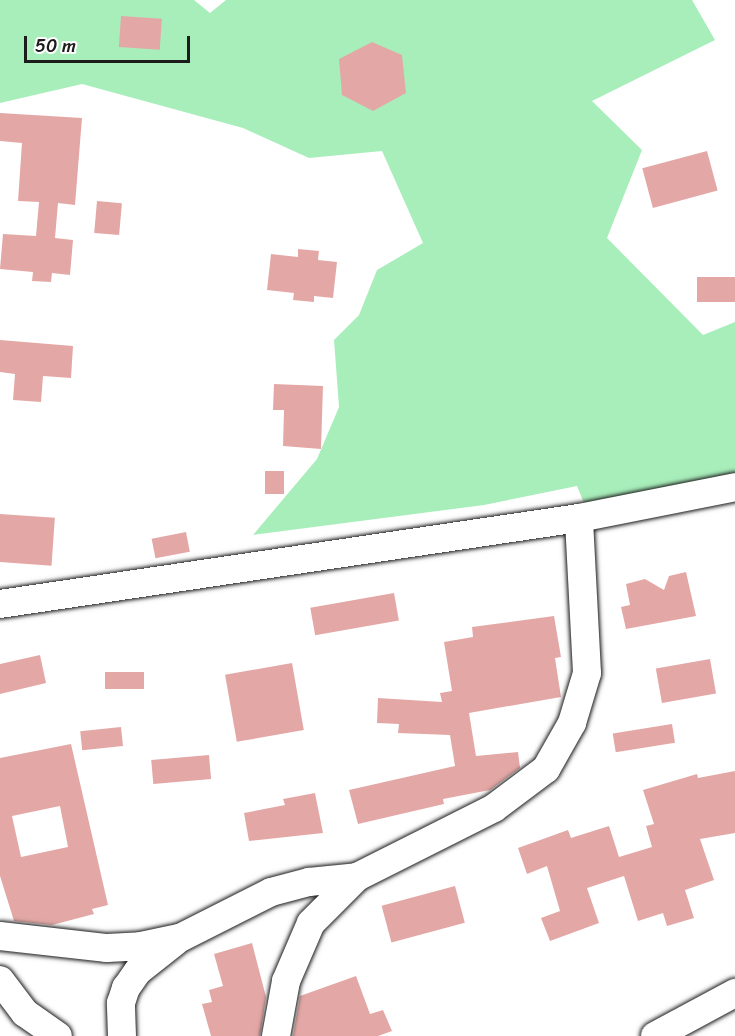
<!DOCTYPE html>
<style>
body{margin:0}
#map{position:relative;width:735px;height:1036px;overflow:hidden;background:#fff;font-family:Sriracha,sans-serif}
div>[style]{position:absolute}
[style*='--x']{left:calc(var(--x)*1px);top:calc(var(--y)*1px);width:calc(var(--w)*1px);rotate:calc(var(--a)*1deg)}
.green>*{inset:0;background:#a8eebb}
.building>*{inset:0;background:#e3a8a6;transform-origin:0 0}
.roads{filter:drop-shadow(0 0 2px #1c1c1c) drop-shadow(0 0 2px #1c1c1c)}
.minor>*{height:28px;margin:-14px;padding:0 14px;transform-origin:14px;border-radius:14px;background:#fff}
span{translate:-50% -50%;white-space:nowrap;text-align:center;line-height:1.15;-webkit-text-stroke:4.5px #fff;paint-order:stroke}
.scale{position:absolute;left:24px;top:36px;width:166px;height:27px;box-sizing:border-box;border:3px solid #1c1c1c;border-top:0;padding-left:8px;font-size:18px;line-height:21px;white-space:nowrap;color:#1c1c1c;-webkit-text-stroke:4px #fff;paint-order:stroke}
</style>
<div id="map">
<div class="green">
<i style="clip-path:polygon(0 0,194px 0,210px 13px,226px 0,692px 0,715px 40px,592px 101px,642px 150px,607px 238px,703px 335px,735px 322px,735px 475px,584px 503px,577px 486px,484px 505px,253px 535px,317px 459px,339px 407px,334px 340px,359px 315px,377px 270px,423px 243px,382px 151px,309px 158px,243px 128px,82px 84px,0 103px)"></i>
</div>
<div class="building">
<i style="left:121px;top:16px;width:41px;height:31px;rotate:4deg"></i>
<i style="clip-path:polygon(372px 42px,402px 55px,406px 93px,373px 111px,342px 95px,339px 59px)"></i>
<i style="clip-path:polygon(0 113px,82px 118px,75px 205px,58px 203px,55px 238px,73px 240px,70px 275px,52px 273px,51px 282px,32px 281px,33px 272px,0 269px,3px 234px,36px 236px,39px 202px,18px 201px,22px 143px,0 141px)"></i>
<i style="left:707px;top:151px;width:41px;height:67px;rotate:75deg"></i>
<i style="left:97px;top:201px;width:25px;height:32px;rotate:5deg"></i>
<i style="clip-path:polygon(298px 249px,319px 251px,318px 260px,337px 262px,333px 298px,314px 296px,314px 302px,293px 300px,294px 293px,267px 290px,271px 254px,298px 257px)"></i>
<i style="left:735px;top:277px;width:25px;height:38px;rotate:90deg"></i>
<i style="clip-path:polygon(0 340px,73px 346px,71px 378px,43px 376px,41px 402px,13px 400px,15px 374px,0 372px)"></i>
<i style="clip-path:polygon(274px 384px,323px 386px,321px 449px,283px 446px,284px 410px,273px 410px)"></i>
<i style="left:265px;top:471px;width:19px;height:23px"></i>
<i style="left:0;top:514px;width:55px;height:48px;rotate:4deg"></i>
<i style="left:186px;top:532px;width:20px;height:35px;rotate:79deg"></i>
<i style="clip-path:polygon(686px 572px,696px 616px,626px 629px,621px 607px,630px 605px,626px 584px,645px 579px,664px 590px,669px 576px)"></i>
<i style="left:394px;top:593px;width:28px;height:85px;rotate:80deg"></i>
<i style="clip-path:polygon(554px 616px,561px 657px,555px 658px,561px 697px,469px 713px,476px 756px,518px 752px,520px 768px,490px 790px,443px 799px,444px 804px,358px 824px,349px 790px,455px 766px,450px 735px,398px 733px,399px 724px,377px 723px,378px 698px,442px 702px,440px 693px,452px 691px,444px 642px,473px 637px,472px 627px)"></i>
<i style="clip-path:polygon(40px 655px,46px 683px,0 694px,0 664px)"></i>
<i style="left:710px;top:659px;width:35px;height:55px;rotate:80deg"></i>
<i style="left:292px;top:663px;width:68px;height:68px;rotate:80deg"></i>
<i style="left:144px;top:672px;width:17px;height:39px;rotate:90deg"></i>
<i style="left:672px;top:724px;width:19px;height:60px;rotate:81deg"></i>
<i style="left:121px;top:727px;width:19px;height:41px;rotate:84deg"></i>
<i style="clip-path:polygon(evenodd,71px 744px,108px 905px,92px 909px,94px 914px,52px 925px,14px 921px,0 876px,0 758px,71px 744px,60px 806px,68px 847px,21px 857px,12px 816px,60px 806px)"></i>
<i style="left:209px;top:755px;width:24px;height:58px;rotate:85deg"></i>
<i style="clip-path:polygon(735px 771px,735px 833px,700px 839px,714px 880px,685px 890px,694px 918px,667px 926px,663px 913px,638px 921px,624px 876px,587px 888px,599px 923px,550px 941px,541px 918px,560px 911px,547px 866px,527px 874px,518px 848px,568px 830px,571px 838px,609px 826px,619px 857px,652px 847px,646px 826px,654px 824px,643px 790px,697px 774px,698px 778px)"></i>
<i style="clip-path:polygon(315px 793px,323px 833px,249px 841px,244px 813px,285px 805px,283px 799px)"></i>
<i style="left:455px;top:886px;width:38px;height:76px;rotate:75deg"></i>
<i style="clip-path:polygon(252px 943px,266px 997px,260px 1036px,211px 1036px,202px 1004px,212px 1002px,209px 990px,223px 986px,214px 954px)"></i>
<i style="clip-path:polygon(356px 976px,370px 1014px,383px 1010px,392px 1031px,378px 1036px,293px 1036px,300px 996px)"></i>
</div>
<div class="roads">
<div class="minor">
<i style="--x:0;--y:604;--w:585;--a:-8.45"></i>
<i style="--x:579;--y:518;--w:159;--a:-11.2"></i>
<i style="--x:0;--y:936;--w:108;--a:6.4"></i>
<i style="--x:107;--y:948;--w:34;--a:-3"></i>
<i style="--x:141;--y:946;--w:40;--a:-12"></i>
<i style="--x:180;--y:938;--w:102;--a:-26.8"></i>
<i style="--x:271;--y:892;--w:39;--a:-15"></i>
<i style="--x:309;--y:882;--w:48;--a:-5.9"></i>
<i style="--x:0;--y:980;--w:41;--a:52.9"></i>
<i style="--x:25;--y:1013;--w:40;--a:34.9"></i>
<i style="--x:122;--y:1036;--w:33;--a:-92"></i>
<i style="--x:121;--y:1003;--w:16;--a:-72"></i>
<i style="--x:126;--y:988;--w:21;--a:-55"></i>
<i style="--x:138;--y:971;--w:48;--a:-38.3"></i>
<i style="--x:276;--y:1036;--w:56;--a:-79.7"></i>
<i style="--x:286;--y:981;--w:63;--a:-66.7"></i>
<i style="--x:311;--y:923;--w:65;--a:-45"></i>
<i style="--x:357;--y:877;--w:153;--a:-26.7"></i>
<i style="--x:494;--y:808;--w:65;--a:-36.9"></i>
<i style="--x:546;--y:769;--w:53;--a:-60.5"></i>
<i style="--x:572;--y:723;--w:52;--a:-73.3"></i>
<i style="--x:587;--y:673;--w:155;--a:-93"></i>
<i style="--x:655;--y:1036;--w:91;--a:-28.3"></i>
</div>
</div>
<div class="scale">50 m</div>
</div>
